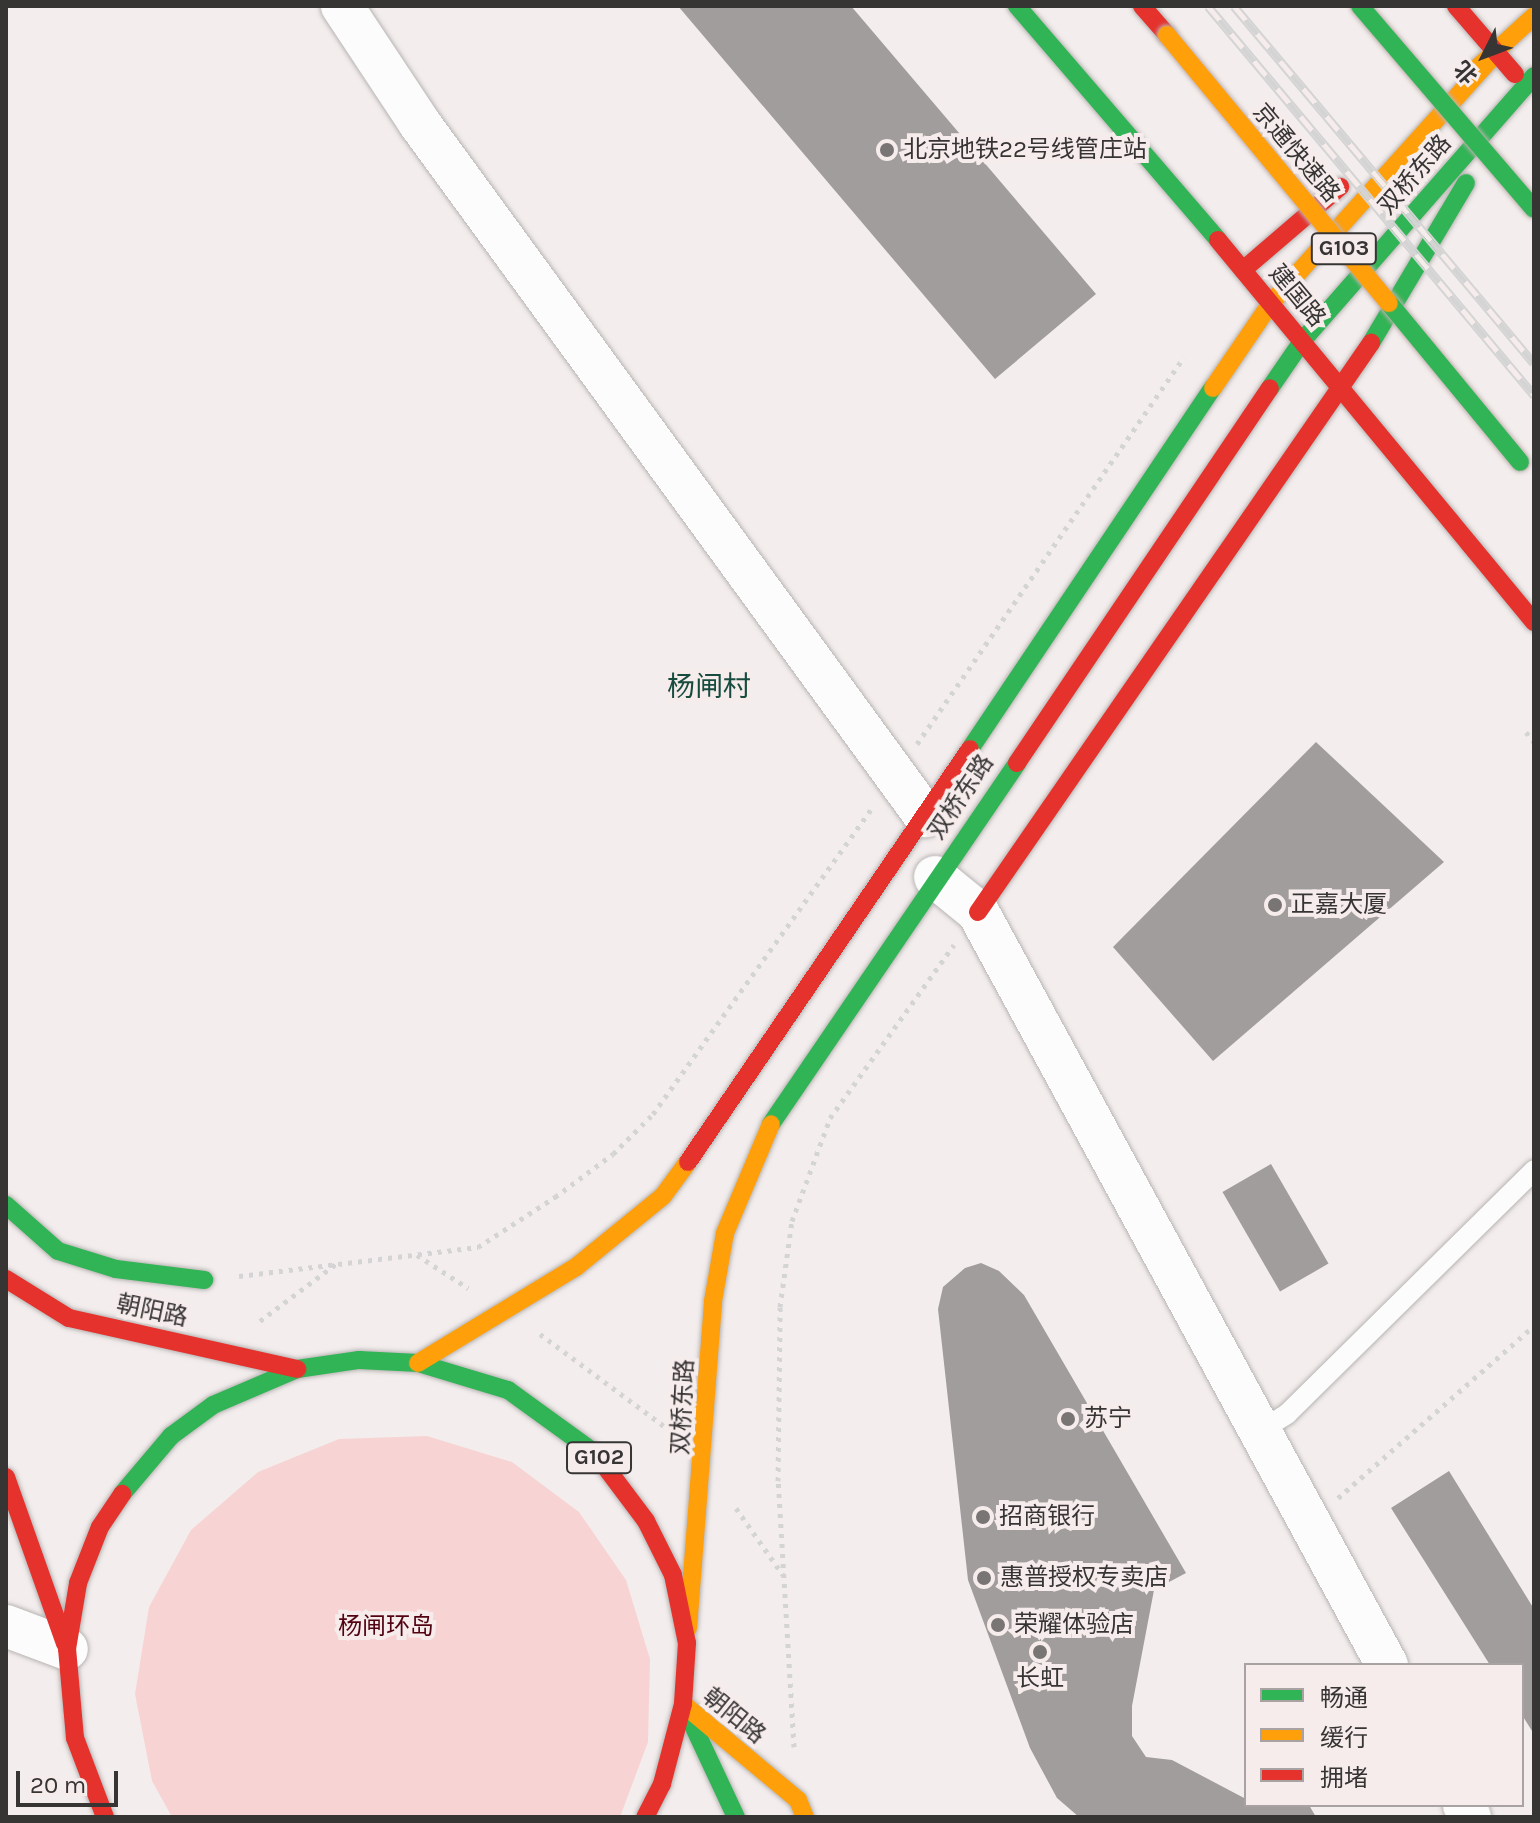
<!DOCTYPE html>
<meta charset="utf-8">
<style>
body{margin:0}
#map{position:relative;width:1540px;height:1823px;overflow:hidden;background:#f3eeed;font-family:Karla,"Noto Sans SC",sans-serif}
div>[style]{position:absolute}
[style*='--x']{left:calc(var(--x)*1px);top:calc(var(--y)*1px);width:calc(var(--w)*1px);rotate:calc(var(--a)*1deg)}
.green>*{inset:0;background:#f7d4d3}
.building>*{inset:0;background:#a09d9c;transform-origin:0 0}
.path>*{height:5px;margin-top:-2.5px;transform-origin:0;background:repeating-linear-gradient(90deg,#d5d4d4 0 4px,transparent 0 10px)}
.roads{filter:drop-shadow(0 0 2px #b8b4b3) drop-shadow(0 0 2px #b8b4b3)}
.lane>*{height:20px;margin:-10px;padding:0 10px;transform-origin:10px;border-radius:10px;background:#fdfcfc}
.street>*{height:42px;margin:-21px;padding:0 21px;transform-origin:21px;border-radius:21px;background:#fdfcfc}
.fast>*{height:18px;margin:-9px;padding:0 9px;transform-origin:9px;border-radius:9px;background:#30b455}
.slow>*{height:18px;margin:-9px;padding:0 9px;transform-origin:9px;border-radius:9px;background:#ff9f0a}
.jam>*{height:18px;margin:-9px;padding:0 9px;transform-origin:9px;border-radius:9px;background:#e5322d}
.rail>*{height:9px;margin-top:-4.5px;transform-origin:0;background:repeating-linear-gradient(90deg,#f5eceb 0 18px,#d5d4d4 0 36px);box-sizing:border-box;border-block:2px solid #d5d4d4}
.bridges{filter:drop-shadow(0 0 2px #c1b1b0) drop-shadow(0 0 2px #c1b1b0)}
.fast-bridge>*{height:18px;margin:-9px;padding:0 9px;transform-origin:9px;border-radius:9px;background:#30b455}
.slow-bridge>*{height:18px;margin:-9px;padding:0 9px;transform-origin:9px;border-radius:9px;background:#ff9f0a}
.dots>*{width:22px;height:22px;translate:-50% -50%;box-sizing:border-box;border:4px solid #f5eceb;border-radius:50%}
span{translate:-50% -50%;white-space:nowrap;text-align:center;line-height:1.15;-webkit-text-stroke:8px #f5eceb;paint-order:stroke}
.shield-label span{padding:2px 6px;background:#f5eceb;border:2px solid;border-radius:6px;-webkit-text-stroke-width:0}
.shield-label{font-size:22px;color:#373434;font-weight:700}
.poi-label{font-size:24px;color:#373434}
.left{translate:0 -50%;text-align:left}
.street-label{font-size:24px;color:#373434}
.park-label{font-size:24px;color:#520311}
.quarter-label{font-size:28px;color:#164b3e}
.frame{position:absolute;inset:0;border:8px solid #373434;pointer-events:none}
.legend{position:absolute;left:1244px;top:1663px;width:280px;height:144px;box-sizing:border-box;background:#f5eceb;border:2px solid #a9a2a2;margin:0;padding:10px 14px;list-style:none;font-size:24px;color:#373434}
.legend li{display:flex;align-items:center;gap:16px;height:40px}
.legend b{width:40px;border:2px solid #a9a2a2}
.north{position:absolute;left:1444px;top:16px;width:80px;height:80px;-webkit-text-stroke:6px #f5eceb;paint-order:stroke;rotate:228deg;font-size:22px;font-weight:700;line-height:32px;text-align:center;color:#373434}
.north::after{content:'';display:block;margin:auto;width:28px;height:36px;background:#373434;clip-path:polygon(50% 0,100% 100%,50% 72%,0 100%)}
.scale{position:absolute;left:16px;top:1771px;width:102px;height:36px;box-sizing:border-box;border:4px solid #373434;border-top:0;padding-left:10px;font-size:24px;line-height:28px;white-space:nowrap;color:#373434;-webkit-text-stroke:6px #f5eceb;paint-order:stroke}
</style>
<div id="map">
<div class="green">
<i style="clip-path:polygon(427px 1436px,512px 1462px,579px 1512px,626px 1580px,650px 1659px,648px 1742px,620px 1817px,172px 1817px,152px 1781px,135px 1694px,149px 1607px,191px 1530px,258px 1472px,339px 1439px)"></i>
</div>
<div class="building">
<i style="clip-path:polygon(678px 6px,851px 6px,1096px 294px,995px 379px)"></i>
<i style="clip-path:polygon(1316px 742px,1444px 862px,1213px 1061px,1113px 947px)"></i>
<i style="left:1271px;top:1164px;width:115px;height:56px;rotate:60deg"></i>
<i style="clip-path:polygon(981px 1263px,999px 1271px,1024px 1295px,1186px 1573px,1154px 1590px,1132px 1706px,1132px 1736px,1146px 1757px,1172px 1760px,1246px 1799px,1246px 1805px,1309px 1805px,1316px 1817px,1079px 1817px,1057px 1798px,1030px 1748px,968px 1580px,938px 1309px,943px 1287px,965px 1268px)"></i>
<i style="clip-path:polygon(1449px 1471px,1534px 1609px,1534px 1734px,1522px 1715px,1522px 1665px,1490px 1665px,1391px 1508px)"></i>
</div>
<div class="path">
<i style="--x:1526;--y:732;--w:13;--a:51"></i>
<i style="--x:917;--y:744;--w:470;--a:-55.4"></i>
<i style="--x:417;--y:1255;--w:61;--a:32.9"></i>
<i style="--x:239;--y:1276;--w:241;--a:-6.9"></i>
<i style="--x:478;--y:1247;--w:92;--a:-33"></i>
<i style="--x:555;--y:1197;--w:72;--a:-36.6"></i>
<i style="--x:613;--y:1154;--w:57;--a:-45"></i>
<i style="--x:653;--y:1114;--w:376;--a:-54.4"></i>
<i style="--x:260;--y:1321;--w:95;--a:-36.9"></i>
<i style="--x:540;--y:1334;--w:154;--a:36.6"></i>
<i style="--x:1338;--y:1498;--w:261;--a:-41.3"></i>
<i style="--x:736;--y:1508;--w:82;--a:55"></i>
<i style="--x:794;--y:1747;--w:266;--a:-93.4"></i>
<i style="--x:778;--y:1481;--w:174;--a:-89.3"></i>
<i style="--x:780;--y:1307;--w:87;--a:-82.1"></i>
<i style="--x:792;--y:1221;--w:110;--a:-69.7"></i>
<i style="--x:830;--y:1118;--w:213;--a:-54.4"></i>
</div>
<div class="roads">
<div class="lane">
<i style="--x:1260;--y:1431;--w:32;--a:-32"></i>
<i style="--x:1287;--y:1414;--w:347;--a:-44.6"></i>
</div>
<div class="street">
<i style="--x:342;--y:6;--w:141;--a:56.5"></i>
<i style="--x:420;--y:124;--w:857;--a:53.88"></i>
<i style="--x:935;--y:877;--w:55;--a:39.1"></i>
<i style="--x:978;--y:912;--w:857;--a:61.49"></i>
<i style="--x:6;--y:1626;--w:65;--a:20.7"></i>
<i style="--x:1464;--y:1805;--w:13;--a:63"></i>
</div>
<div class="fast">
<i style="--x:1017;--y:6;--w:308;--a:49.3"></i>
<i style="--x:1371;--y:343;--w:186;--a:-59.3"></i>
<i style="--x:1270;--y:388;--w:58;--a:-55.5"></i>
<i style="--x:1303;--y:340;--w:351;--a:-48.8"></i>
<i style="--x:970;--y:749;--w:435;--a:-56.1"></i>
<i style="--x:771;--y:1124;--w:437;--a:-55.7"></i>
<i style="--x:6;--y:1205;--w:69;--a:41.5"></i>
<i style="--x:58;--y:1251;--w:61;--a:17.2"></i>
<i style="--x:116;--y:1269;--w:89;--a:7.1"></i>
<i style="--x:122;--y:1494;--w:76;--a:-49.8"></i>
<i style="--x:171;--y:1436;--w:52;--a:-36.4"></i>
<i style="--x:213;--y:1405;--w:91;--a:-23.2"></i>
<i style="--x:297;--y:1369;--w:63;--a:-8.3"></i>
<i style="--x:359;--y:1360;--w:59;--a:2.9"></i>
<i style="--x:418;--y:1363;--w:94;--a:16.7"></i>
<i style="--x:508;--y:1390;--w:107;--a:35.9"></i>
<i style="--x:683;--y:1704;--w:125;--a:64.9"></i>
</div>
<div class="slow">
<i style="--x:1474;--y:71;--w:81;--a:-42.5"></i>
<i style="--x:1213;--y:388;--w:103;--a:-55.7"></i>
<i style="--x:1271;--y:303;--w:338;--a:-48"></i>
<i style="--x:418;--y:1363;--w:185;--a:-31.3"></i>
<i style="--x:576;--y:1267;--w:112;--a:-39.2"></i>
<i style="--x:663;--y:1196;--w:42;--a:-53.7"></i>
<i style="--x:688;--y:1628;--w:328;--a:-85.6"></i>
<i style="--x:713;--y:1301;--w:69;--a:-80"></i>
<i style="--x:725;--y:1233;--w:118;--a:-67.1"></i>
<i style="--x:683;--y:1704;--w:150;--a:39.9"></i>
<i style="--x:798;--y:1800;--w:18;--a:68"></i>
</div>
<div class="jam">
<i style="--x:1142;--y:6;--w:38;--a:49"></i>
<i style="--x:1456;--y:6;--w:90;--a:49.1"></i>
<i style="--x:1218;--y:240;--w:496;--a:50.4"></i>
<i style="--x:1243;--y:270;--w:128;--a:-40.6"></i>
<i style="--x:1017;--y:763;--w:452;--a:-56"></i>
<i style="--x:978;--y:912;--w:692;--a:-55.37"></i>
<i style="--x:688;--y:1162;--w:500;--a:-55.67"></i>
<i style="--x:6;--y:1279;--w:74;--a:31.8"></i>
<i style="--x:69;--y:1318;--w:234;--a:12.6"></i>
<i style="--x:595;--y:1453;--w:85;--a:53.1"></i>
<i style="--x:646;--y:1521;--w:60;--a:63.4"></i>
<i style="--x:673;--y:1575;--w:69;--a:78.4"></i>
<i style="--x:687;--y:1643;--w:61;--a:93.8"></i>
<i style="--x:683;--y:1704;--w:83;--a:104.7"></i>
<i style="--x:662;--y:1784;--w:37;--a:117"></i>
<i style="--x:6;--y:1477;--w:177;--a:70.5"></i>
<i style="--x:105;--y:1817;--w:85;--a:-110.8"></i>
<i style="--x:75;--y:1738;--w:89;--a:-95.1"></i>
<i style="--x:67;--y:1649;--w:67;--a:-80.5"></i>
<i style="--x:78;--y:1583;--w:60;--a:-68.6"></i>
<i style="--x:100;--y:1527;--w:40;--a:-56"></i>
</div>
</div>
<div class="rail">
<i style="--x:1208;--y:6;--w:508;--a:50.04"></i>
<i style="--x:1234;--y:6;--w:466;--a:50"></i>
</div>
<div class="bridges">
<div class="fast-bridge">
<i style="--x:1360;--y:6;--w:267;--a:49.4"></i>
<i style="--x:1389;--y:303;--w:206;--a:50.5"></i>
</div>
<div class="slow-bridge">
<i style="--x:1167;--y:35;--w:348;--a:50.4"></i>
</div>
</div>
<div class="dots">
<i style="left:887px;top:150px;background:#797575"></i>
<i style="left:1275px;top:905px;background:#797575"></i>
<i style="left:1068px;top:1419px;background:#797575"></i>
<i style="left:983px;top:1517px;background:#797575"></i>
<i style="left:984px;top:1578px;background:#797575"></i>
<i style="left:998px;top:1625px;background:#797575"></i>
<i style="left:1040px;top:1652px;background:#797575"></i>
</div>
<div class="shield-label">
<span style="left:1344px;top:249px">G103</span>
<span style="left:599px;top:1458px">G102</span>
</div>
<div class="poi-label">
<span class="left" style="left:903px;top:150px">北京地铁22号线管庄站</span>
<span class="left" style="left:1291px;top:905px">正嘉大厦</span>
<span class="left" style="left:1084px;top:1419px">苏宁</span>
<span class="left" style="left:999px;top:1517px">招商银行</span>
<span class="left" style="left:1000px;top:1578px">惠普授权专卖店</span>
<span class="left" style="left:1014px;top:1625px">荣耀体验店</span>
<span style="left:1040px;top:1679px">长虹</span>
</div>
<div class="street-label">
<span style="left:1296px;top:153px;rotate:50deg">京通快速路</span>
<span style="left:1415px;top:175px;rotate:-49deg">双桥东路</span>
<span style="left:1297px;top:296px;rotate:50deg">建国路</span>
<span style="left:961px;top:797px;rotate:-56deg">双桥东路</span>
<span style="left:152px;top:1311px;rotate:12deg">朝阳路</span>
<span style="left:683px;top:1407px;rotate:-87deg">双桥东路</span>
<span style="left:734px;top:1716px;rotate:39deg">朝阳路</span>
</div>
<div class="park-label">
<span style="left:386px;top:1627px">杨闸环岛</span>
</div>
<div class="quarter-label">
<span style="left:709px;top:687px">杨闸村</span>
</div>
<div class="frame"></div>
<ul class="legend">
<li><b style="height:10px;background:#30b455"></b>畅通</li>
<li><b style="height:10px;background:#ff9f0a"></b>缓行</li>
<li><b style="height:10px;background:#e5322d"></b>拥堵</li>
</ul>
<div class="north">北</div>
<div class="scale">20 m</div>
</div>
